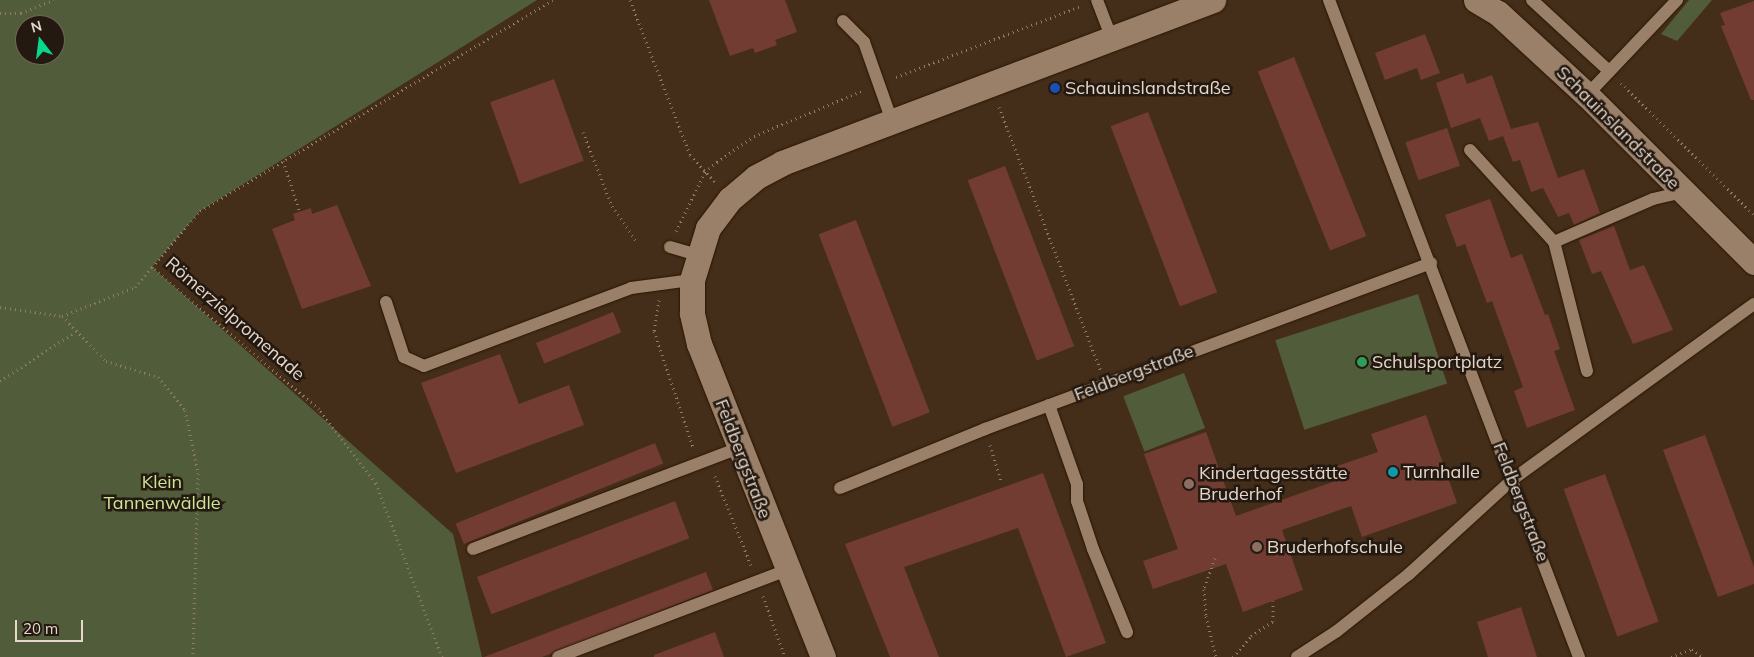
<!DOCTYPE html>
<meta charset="utf-8">
<style>
body{margin:0}
#map{position:relative;width:1754px;height:657px;overflow:hidden;background:#442e19;font-family:Mulish,sans-serif}
div>[style]{position:absolute}
[style*='--x']{left:calc(var(--x)*1px);top:calc(var(--y)*1px);width:calc(var(--w)*1px);rotate:calc(var(--a)*1deg)}
.green>*{inset:0;background:#515d3a;transform-origin:0 0}
.building>*{inset:0;background:#723c33;transform-origin:0 0}
.path>*{height:3px;margin-top:-1.5px;transform-origin:0;background:repeating-linear-gradient(90deg,#8e7b6a 0 1px,transparent 0 5px)}
.roads{filter:drop-shadow(0 0 1px #2a1602) drop-shadow(0 0 1px #2a1602)}
.lane>*{height:12px;margin:-6px;padding:0 6px;transform-origin:6px;border-radius:6px;background:#9a8069}
.street>*{height:25px;margin:-12.5px;padding:0 12.5px;transform-origin:12.5px;border-radius:12.5px;background:#9a8069}
.dots>*{width:14px;height:14px;translate:-50% -50%;box-sizing:border-box;border:2px solid #231910;border-radius:50%}
span{translate:-50% -50%;white-space:nowrap;text-align:center;line-height:1.15;-webkit-text-stroke:5px #231910;paint-order:stroke}
.poi-label{font-size:18px;color:#e5d7ca}
.left{translate:0 -50%;text-align:left}
.street-label{font-size:18px;color:#e5d7ca}
.park-label{font-size:18px;color:#cce696}
.north{position:absolute;left:15px;top:15px;width:50px;height:50px;box-sizing:border-box;background:#231910;border:1px solid #71655a;border-radius:50%;rotate:345deg;font-size:14px;font-weight:700;line-height:20px;text-align:center;color:#e5d7ca}
.north::after{content:'';display:block;margin:auto;width:18px;height:22px;background:#06d98b;clip-path:polygon(50% 0,100% 100%,50% 72%,0 100%)}
.scale{position:absolute;left:15px;top:620px;width:68px;height:22px;box-sizing:border-box;border:2px solid #e5d7ca;border-top:0;padding-left:6px;font-size:15px;line-height:18px;white-space:nowrap;color:#e5d7ca;-webkit-text-stroke:4px #231910;paint-order:stroke}
</style>
<div id="map">
<div class="green">
<i style="clip-path:polygon(evenodd,0 0,537px 0,200px 211px,152px 267px,453px 534px,482px 657px,0 657px,0 0,25px 25px,55px 25px,55px 55px,25px 55px,25px 25px)"></i>
<i style="clip-path:polygon(1689px 0,1712px 0,1677px 41px,1661px 34px)"></i>
<i style="left:1418px;top:294px;width:94px;height:150px;rotate:72deg"></i>
<i style="left:1184px;top:373px;width:59px;height:65px;rotate:69deg"></i>
</div>
<div class="building">
<i style="clip-path:polygon(709px 0,785px 0,797px 32px,775px 40px,777px 45px,755px 53px,753px 48px,730px 56px)"></i>
<i style="clip-path:polygon(1754px 1px,1754px 100px,1751px 100px,1721px 26px,1725px 25px,1720px 13px)"></i>
<i style="clip-path:polygon(1425px 34px,1440px 73px,1421px 80px,1417px 68px,1385px 80px,1375px 53px)"></i>
<i style="left:1294px;top:57px;width:193px;height:39px;rotate:68deg"></i>
<i style="clip-path:polygon(1463px 73px,1467px 84px,1492px 75px,1511px 129px,1538px 122px,1558px 178px,1584px 169px,1600px 213px,1574px 225px,1569px 213px,1558px 217px,1543px 188px,1531px 192px,1520px 160px,1513px 162px,1503px 136px,1489px 141px,1480px 118px,1451px 128px,1436px 83px)"></i>
<i style="left:554px;top:79px;width:87px;height:68px;rotate:70deg"></i>
<i style="left:1148px;top:112px;width:193px;height:40px;rotate:69deg"></i>
<i style="left:1447px;top:128px;width:40px;height:44px;rotate:71deg"></i>
<i style="left:1005px;top:166px;width:193px;height:40px;rotate:69deg"></i>
<i style="clip-path:polygon(1490px 199px,1511px 258px,1522px 254px,1545px 315px,1548px 314px,1560px 349px,1554px 351px,1575px 410px,1527px 428px,1514px 391px,1523px 387px,1492px 301px,1487px 303px,1465px 244px,1457px 247px,1445px 215px)"></i>
<i style="clip-path:polygon(337px 205px,371px 286px,302px 309px,272px 229px,295px 220px,293px 214px,311px 208px,312px 214px)"></i>
<i style="left:856px;top:220px;width:206px;height:40px;rotate:69deg"></i>
<i style="clip-path:polygon(1614px 226px,1630px 270px,1644px 265px,1673px 330px,1633px 344px,1601px 271px,1592px 274px,1579px 240px)"></i>
<i style="left:613px;top:312px;width:22px;height:83px;rotate:68deg"></i>
<i style="clip-path:polygon(500px 354px,519px 404px,569px 385px,584px 425px,456px 473px,421px 383px)"></i>
<i style="clip-path:polygon(1426px 415px,1457px 503px,1362px 537px,1351px 506px,1282px 530px,1303px 590px,1243px 612px,1226px 564px,1153px 589px,1143px 561px,1178px 549px,1144px 454px,1206px 432px,1236px 516px,1341px 479px,1337px 466px,1378px 452px,1371px 434px)"></i>
<i style="clip-path:polygon(1705px 435px,1754px 567px,1754px 584px,1718px 597px,1663px 450px)"></i>
<i style="left:655px;top:443px;width:22px;height:215px;rotate:68deg"></i>
<i style="clip-path:polygon(1043px 473px,1106px 643px,1066px 657px,1018px 528px,904px 567px,939px 657px,890px 657px,845px 544px)"></i>
<i style="left:1605px;top:474px;width:157px;height:44px;rotate:70deg"></i>
<i style="left:675px;top:501px;width:40px;height:212px;rotate:69deg"></i>
<i style="clip-path:polygon(706px 572px,713px 590px,542px 657px,484px 657px)"></i>
<i style="clip-path:polygon(1521px 607px,1537px 657px,1488px 657px,1477px 622px)"></i>
<i style="clip-path:polygon(715px 632px,724px 657px,654px 657px,654px 655px)"></i>
</div>
<div class="path">
<i style="--x:630;--y:0;--w:166;--a:68.8"></i>
<i style="--x:690;--y:155;--w:37;--a:47"></i>
<i style="--x:0;--y:13;--w:21;--a:0"></i>
<i style="--x:21;--y:13;--w:35;--a:-22"></i>
<i style="--x:896;--y:77;--w:198;--a:-21"></i>
<i style="--x:1621;--y:83;--w:187;--a:44.8"></i>
<i style="--x:999;--y:107;--w:281;--a:68.9"></i>
<i style="--x:583;--y:132;--w:79;--a:68.6"></i>
<i style="--x:612;--y:206;--w:44;--a:55.2"></i>
<i style="--x:283;--y:161;--w:54;--a:71.6"></i>
<i style="--x:676;--y:231;--w:66;--a:-63.8"></i>
<i style="--x:705;--y:172;--w:16;--a:-40"></i>
<i style="--x:717;--y:162;--w:45;--a:-35.1"></i>
<i style="--x:754;--y:136;--w:119;--a:-22.7"></i>
<i style="--x:659;--y:300;--w:31;--a:99"></i>
<i style="--x:654;--y:331;--w:122;--a:71.4"></i>
<i style="--x:0;--y:307;--w:63;--a:8.3"></i>
<i style="--x:62;--y:316;--w:79;--a:-21.7"></i>
<i style="--x:135;--y:287;--w:26;--a:-50"></i>
<i style="--x:62;--y:316;--w:63;--a:45.6"></i>
<i style="--x:106;--y:361;--w:54;--a:17.1"></i>
<i style="--x:158;--y:377;--w:43;--a:50.7"></i>
<i style="--x:185;--y:410;--w:64;--a:78.3"></i>
<i style="--x:198;--y:473;--w:184;--a:91.6"></i>
<i style="--x:0;--y:381;--w:90;--a:-33.2"></i>
<i style="--x:990;--y:445;--w:37;--a:73"></i>
<i style="--x:715;--y:476;--w:96;--a:68"></i>
<i style="--x:1215;--y:558;--w:33;--a:110"></i>
<i style="--x:1204;--y:589;--w:27;--a:86"></i>
<i style="--x:1206;--y:616;--w:42;--a:76.3"></i>
<i style="--x:763;--y:596;--w:65;--a:70.2"></i>
<i style="--x:442;--y:657;--w:186;--a:-110.8"></i>
<i style="--x:376;--y:483;--w:93;--a:-127.6"></i>
<i style="--x:319;--y:409;--w:219;--a:-139.6"></i>
<i style="--x:152;--y:267;--w:74;--a:-49.4"></i>
<i style="--x:200;--y:211;--w:411;--a:-30.9"></i>
<i style="--x:1233;--y:657;--w:28;--a:-49"></i>
<i style="--x:1251;--y:636;--w:27;--a:-34"></i>
<i style="--x:1273;--y:621;--w:20;--a:-90"></i>
<i style="--x:1671;--y:657;--w:22;--a:-21"></i>
<i style="--x:1692;--y:649;--w:14;--a:36"></i>
</div>
<div class="roads">
<div class="lane">
<i style="--x:1097;--y:0;--w:42;--a:69"></i>
<i style="--x:1329;--y:0;--w:703;--a:69.17"></i>
<i style="--x:1532;--y:0;--w:105;--a:42.7"></i>
<i style="--x:843;--y:21;--w:30;--a:45"></i>
<i style="--x:864;--y:42;--w:84;--a:70.5"></i>
<i style="--x:1587;--y:95;--w:131;--a:-46.5"></i>
<i style="--x:1470;--y:150;--w:125;--a:47.6"></i>
<i style="--x:670;--y:247;--w:29;--a:16"></i>
<i style="--x:386;--y:302;--w:58;--a:71.9"></i>
<i style="--x:404;--y:357;--w:22;--a:24"></i>
<i style="--x:424;--y:366;--w:221;--a:-20.6"></i>
<i style="--x:631;--y:288;--w:62;--a:-7.5"></i>
<i style="--x:1587;--y:371;--w:133;--a:-104.3"></i>
<i style="--x:1554;--y:242;--w:108;--a:-23.5"></i>
<i style="--x:1653;--y:199;--w:31;--a:-13"></i>
<i style="--x:1049;--y:405;--w:84;--a:70.5"></i>
<i style="--x:1077;--y:484;--w:17;--a:90"></i>
<i style="--x:1077;--y:501;--w:51;--a:71.6"></i>
<i style="--x:1093;--y:549;--w:90;--a:67.7"></i>
<i style="--x:840;--y:488;--w:157;--a:-22.1"></i>
<i style="--x:985;--y:429;--w:476;--a:-20.4"></i>
<i style="--x:473;--y:549;--w:285;--a:-20.8"></i>
<i style="--x:558;--y:657;--w:245;--a:-20.8"></i>
<i style="--x:1297;--y:657;--w:48;--a:-33"></i>
<i style="--x:1337;--y:631;--w:92;--a:-38.4"></i>
<i style="--x:1409;--y:574;--w:141;--a:-42.4"></i>
<i style="--x:1513;--y:479;--w:298;--a:-36"></i>
</div>
<div class="street">
<i style="--x:1476;--y:0;--w:26;--a:31"></i>
<i style="--x:1498;--y:13;--w:121;--a:42.7"></i>
<i style="--x:1587;--y:95;--w:236;--a:45"></i>
<i style="--x:823;--y:657;--w:337;--a:-111.6"></i>
<i style="--x:699;--y:344;--w:32;--a:-103"></i>
<i style="--x:692;--y:313;--w:33;--a:-90"></i>
<i style="--x:692;--y:280;--w:54;--a:-72.9"></i>
<i style="--x:708;--y:228;--w:36;--a:-53"></i>
<i style="--x:730;--y:199;--w:34;--a:-40"></i>
<i style="--x:756;--y:177;--w:30;--a:-28"></i>
<i style="--x:782;--y:163;--w:461;--a:-20.7"></i>
</div>
</div>
<div class="dots">
<i style="left:1055px;top:88px;background:#1a4fb4"></i>
<i style="left:1362px;top:362px;background:#2e9e5b"></i>
<i style="left:1393px;top:472px;background:#0f9aa8"></i>
<i style="left:1189px;top:484px;background:#8d6e63"></i>
<i style="left:1257px;top:547px;background:#8d6e63"></i>
</div>
<div class="poi-label">
<span class="left" style="left:1065px;top:88px">Schauinslandstraße</span>
<span class="left" style="left:1372px;top:362px">Schulsportplatz</span>
<span class="left" style="left:1403px;top:472px">Turnhalle</span>
<span class="left" style="left:1199px;top:484px">Kindertagesstätte<br>Bruderhof</span>
<span class="left" style="left:1267px;top:547px">Bruderhofschule</span>
</div>
<div class="street-label">
<span style="left:1618px;top:128px;rotate:45deg">Schauinslandstraße</span>
<span style="left:235px;top:319px;rotate:41deg">Römerzielpromenade</span>
<span style="left:1134px;top:373px;rotate:-21deg">Feldbergstraße</span>
<span style="left:743px;top:459px;rotate:69deg">Feldbergstraße</span>
<span style="left:1521px;top:502px;rotate:69deg">Feldbergstraße</span>
</div>
<div class="park-label">
<span style="left:162px;top:493px">Klein<br>Tannenwäldle</span>
</div>
<div class="north">N</div>
<div class="scale">20 m</div>
</div>
